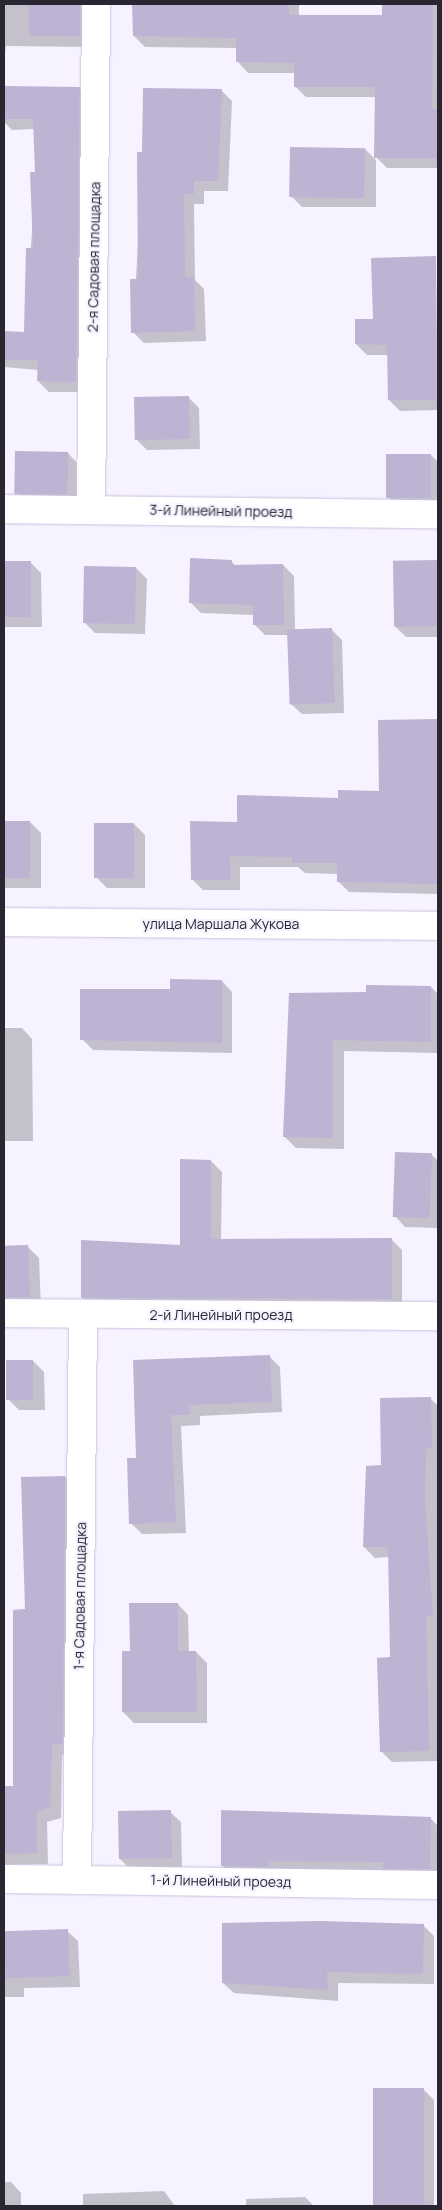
<!DOCTYPE html>
<meta charset="utf-8">
<style>
body{margin:0}
#map{position:relative;width:442px;height:2210px;overflow:hidden;background:#f6f2ff;font-family:Manrope,sans-serif}
div>[style]{position:absolute}
[style*='--x']{left:calc(var(--x)*1px);top:calc(var(--y)*1px);width:calc(var(--w)*1px);rotate:calc(var(--a)*1deg)}
.shadow>*{inset:0;background:#0003}
.building>*{inset:0;background:#bdb3d2;transform-origin:0 0}
.roads{filter:drop-shadow(0 0 1px #cbc1e0) drop-shadow(0 0 1px #cbc1e0)}
.minor>*{height:28px;margin:-14px;padding:0 14px;transform-origin:14px;border-radius:14px;background:#fff}
.major>*{height:28px;margin:-14px;padding:0 14px;transform-origin:14px;border-radius:14px;background:#fff}
span{translate:-50% -50%;white-space:nowrap;text-align:center;line-height:1.15;-webkit-text-stroke:4px #f6f2ff;paint-order:stroke}
.street-label{font-size:14px;color:#292531}
.frame{position:absolute;inset:0;border:5px solid #292531;pointer-events:none}
</style>
<div id="map">
<div class="shadow">
<i style="clip-path:polygon(4px 4px,87px 4px,90px 47px,6px 46px,4px 61px)"></i>
<i style="clip-path:polygon(133px 4px,299px 4px,299px 17px,384px 16px,384px 4px,438px 4px,438px 168px,387px 168px,376px 157px,376px 97px,306px 97px,295px 86px,295px 73px,248px 73px,238px 62px,237px 48px,145px 47px,134px 36px)"></i>
<i style="clip-path:polygon(4px 88px,79px 88px,90px 99px,87px 392px,49px 392px,38px 381px,39px 370px,4px 367px,4px 333px,25px 333px,36px 173px,34px 129px,12px 130px,4px 122px)"></i>
<i style="clip-path:polygon(221px 90px,232px 101px,228px 191px,204px 191px,204px 204px,194px 204px,195px 280px,204px 289px,206px 341px,144px 343px,133px 332px,143px 153px)"></i>
<i style="clip-path:polygon(365px 149px,376px 160px,376px 207px,302px 207px,291px 196px)"></i>
<i style="clip-path:polygon(436px 257px,438px 410px,400px 411px,389px 400px,389px 355px,367px 355px,356px 344px)"></i>
<i style="clip-path:polygon(188px 397px,199px 408px,200px 449px,147px 450px,136px 439px)"></i>
<i style="clip-path:polygon(68px 453px,78px 464px,78px 504px,27px 504px,16px 493px)"></i>
<i style="clip-path:polygon(431px 455px,438px 462px,438px 509px,399px 508px,388px 497px)"></i>
<i style="clip-path:polygon(231px 561px,236px 566px,283px 565px,294px 576px,295px 630px,331px 629px,342px 640px,344px 713px,302px 714px,291px 704px,289px 635px,265px 635px,255px 625px,254px 615px,201px 613px,190px 602px)"></i>
<i style="clip-path:polygon(4px 562px,30px 562px,41px 573px,42px 627px,4px 627px)"></i>
<i style="clip-path:polygon(436px 562px,438px 637px,406px 637px,395px 626px)"></i>
<i style="clip-path:polygon(136px 568px,147px 579px,145px 634px,95px 633px,84px 622px)"></i>
<i style="clip-path:polygon(438px 720px,438px 894px,349px 892px,338px 881px,338px 874px,305px 873px,298px 867px,240px 867px,240px 890px,203px 890px,192px 879px,239px 823px,380px 792px,380px 721px)"></i>
<i style="clip-path:polygon(4px 822px,30px 822px,41px 833px,41px 888px,4px 888px)"></i>
<i style="clip-path:polygon(134px 824px,145px 835px,145px 888px,107px 888px,96px 877px)"></i>
<i style="clip-path:polygon(222px 981px,232px 992px,232px 1053px,93px 1050px,82px 1039px,171px 990px)"></i>
<i style="clip-path:polygon(431px 987px,438px 994px,438px 1053px,344px 1051px,344px 1149px,296px 1148px,284px 1136px,290px 994px,367px 994px)"></i>
<i style="clip-path:polygon(4px 1028px,22px 1028px,32px 1039px,33px 1141px,4px 1141px)"></i>
<i style="clip-path:polygon(432px 1155px,438px 1161px,438px 1228px,405px 1227px,395px 1216px)"></i>
<i style="clip-path:polygon(211px 1161px,222px 1172px,221px 1240px,392px 1240px,402px 1250px,402px 1309px,93px 1308px,82px 1297px,181px 1246px)"></i>
<i style="clip-path:polygon(28px 1247px,39px 1258px,41px 1308px,4px 1309px,4px 1248px)"></i>
<i style="clip-path:polygon(269px 1356px,280px 1367px,282px 1412px,200px 1416px,200px 1425px,181px 1426px,186px 1533px,142px 1534px,131px 1523px,137px 1459px,135px 1362px)"></i>
<i style="clip-path:polygon(33px 1361px,44px 1372px,45px 1410px,19px 1410px,8px 1399px)"></i>
<i style="clip-path:polygon(430px 1398px,438px 1406px,438px 1761px,392px 1762px,381px 1751px,391px 1659px,389px 1557px,375px 1558px,364px 1547px,382px 1467px)"></i>
<i style="clip-path:polygon(65px 1477px,76px 1488px,73px 1755px,62px 1755px,61px 1818px,47px 1822px,48px 1864px,4px 1865px,4px 1787px,14px 1787px)"></i>
<i style="clip-path:polygon(178px 1604px,188px 1615px,189px 1652px,196px 1652px,207px 1663px,207px 1723px,134px 1723px,123px 1712px,131px 1652px)"></i>
<i style="clip-path:polygon(222px 1811px,430px 1818px,438px 1826px,438px 1880px,233px 1877px,223px 1866px)"></i>
<i style="clip-path:polygon(170px 1812px,181px 1822px,182px 1869px,131px 1870px,120px 1859px)"></i>
<i style="clip-path:polygon(423px 1925px,434px 1936px,434px 1984px,338px 1983px,338px 2001px,234px 1993px,223px 1983px)"></i>
<i style="clip-path:polygon(67px 1931px,78px 1941px,80px 1987px,24px 1988px,24px 1997px,4px 1997px,4px 1932px)"></i>
<i style="clip-path:polygon(423px 2089px,434px 2100px,434px 2206px,376px 2206px,375px 2090px)"></i>
<i style="clip-path:polygon(4px 2182px,11px 2182px,21px 2193px,21px 2206px,4px 2206px)"></i>
<i style="clip-path:polygon(164px 2191px,175px 2206px,83px 2206px,83px 2194px)"></i>
<i style="clip-path:polygon(305px 2197px,314px 2206px,246px 2206px,246px 2199px)"></i>
</div>
<div class="building">
<i style="left:29px;top:4px;width:51px;height:32px"></i>
<i style="clip-path:polygon(132px 4px,289px 4px,289px 15px,382px 15px,382px 4px,433px 4px,432px 109px,438px 109px,438px 158px,374px 158px,375px 87px,294px 87px,294px 63px,236px 62px,236px 38px,133px 36px)"></i>
<i style="clip-path:polygon(4px 86px,80px 87px,76px 382px,37px 381px,38px 360px,4px 360px,4px 331px,24px 332px,26px 248px,33px 248px,30px 172px,35px 172px,33px 119px,4px 119px)"></i>
<i style="clip-path:polygon(143px 88px,222px 89px,218px 181px,194px 181px,194px 194px,184px 194px,185px 277px,194px 277px,195px 331px,131px 333px,130px 279px,138px 279px,137px 152px,142px 152px)"></i>
<i style="left:290px;top:147px;width:75px;height:50px;rotate:1deg"></i>
<i style="clip-path:polygon(436px 256px,436px 400px,388px 400px,387px 345px,355px 344px,355px 319px,373px 319px,371px 258px)"></i>
<i style="left:189px;top:396px;width:43px;height:55px;rotate:89deg"></i>
<i style="left:15px;top:451px;width:53px;height:43px;rotate:1deg"></i>
<i style="left:386px;top:454px;width:45px;height:44px"></i>
<i style="clip-path:polygon(190px 558px,232px 560px,232px 565px,283px 564px,284px 625px,253px 625px,253px 605px,189px 603px)"></i>
<i style="left:437px;top:560px;width:66px;height:44px;rotate:89deg"></i>
<i style="left:4px;top:561px;width:27px;height:56px"></i>
<i style="left:84px;top:566px;width:52px;height:57px;rotate:1deg"></i>
<i style="left:332px;top:628px;width:75px;height:45px;rotate:88deg"></i>
<i style="clip-path:polygon(438px 719px,438px 884px,337px 882px,337px 863px,292px 863px,292px 857px,230px 856px,230px 880px,191px 880px,190px 821px,237px 822px,237px 795px,338px 798px,338px 790px,379px 791px,378px 720px)"></i>
<i style="left:4px;top:821px;width:26px;height:57px"></i>
<i style="left:94px;top:823px;width:40px;height:55px"></i>
<i style="clip-path:polygon(170px 979px,222px 980px,222px 1043px,80px 1040px,80px 989px,170px 989px)"></i>
<i style="clip-path:polygon(366px 985px,431px 986px,431px 1042px,333px 1040px,333px 1138px,283px 1137px,289px 993px,366px 992px)"></i>
<i style="left:395px;top:1152px;width:37px;height:65px;rotate:2deg"></i>
<i style="clip-path:polygon(180px 1159px,211px 1160px,211px 1239px,392px 1238px,392px 1299px,81px 1298px,81px 1240px,180px 1245px)"></i>
<i style="left:28px;top:1245px;width:52px;height:24px;rotate:88deg"></i>
<i style="clip-path:polygon(270px 1355px,272px 1402px,189px 1405px,190px 1415px,171px 1415px,176px 1522px,129px 1524px,127px 1458px,136px 1458px,133px 1360px)"></i>
<i style="left:6px;top:1360px;width:27px;height:40px"></i>
<i style="clip-path:polygon(431px 1397px,432px 1448px,426px 1449px,425px 1502px,433px 1616px,426px 1616px,429px 1751px,380px 1752px,377px 1658px,390px 1657px,388px 1547px,363px 1547px,366px 1466px,381px 1465px,380px 1398px)"></i>
<i style="clip-path:polygon(65px 1476px,63px 1744px,52px 1745px,50px 1807px,37px 1811px,37px 1853px,4px 1854px,4px 1786px,13px 1786px,13px 1610px,25px 1609px,21px 1477px)"></i>
<i style="clip-path:polygon(129px 1603px,178px 1603px,178px 1651px,196px 1651px,197px 1712px,122px 1712px,122px 1651px,130px 1651px)"></i>
<i style="left:171px;top:1810px;width:48px;height:53px;rotate:89deg"></i>
<i style="clip-path:polygon(221px 1810px,431px 1817px,430px 1869px,383px 1869px,383px 1862px,269px 1861px,269px 1867px,221px 1866px)"></i>
<i style="clip-path:polygon(321px 1921px,424px 1924px,423px 1974px,327px 1972px,328px 1990px,222px 1983px,222px 1923px)"></i>
<i style="left:68px;top:1929px;width:47px;height:64px;rotate:88deg"></i>
<i style="left:424px;top:2088px;width:118px;height:51px;rotate:90deg"></i>
</div>
<div class="roads">
<div class="minor">
<i style="--x:4;--y:509;--w:434;--a:0.7"></i>
<i style="--x:91;--y:510;--w:506;--a:-89.43"></i>
<i style="--x:4;--y:1313;--w:434;--a:0.4"></i>
<i style="--x:4;--y:1879;--w:434;--a:0.8"></i>
<i style="--x:77;--y:1879;--w:565;--a:-89.39"></i>
</div>
<div class="major">
<i style="--x:4;--y:922;--w:434;--a:0.5"></i>
</div>
</div>
<div class="street-label">
<span style="left:94px;top:257px;rotate:-89deg">2-я Cадовая площадка</span>
<span style="left:221px;top:511px;rotate:1deg">3-й Линейный проезд</span>
<span style="left:221px;top:924px">улица Маршала Жукова</span>
<span style="left:221px;top:1315px">2-й Линейный проезд</span>
<span style="left:80px;top:1596px;rotate:-89deg">1-я Садовая площадка</span>
<span style="left:221px;top:1881px;rotate:1deg">1-й Линейный проезд</span>
</div>
<div class="frame"></div>
</div>
